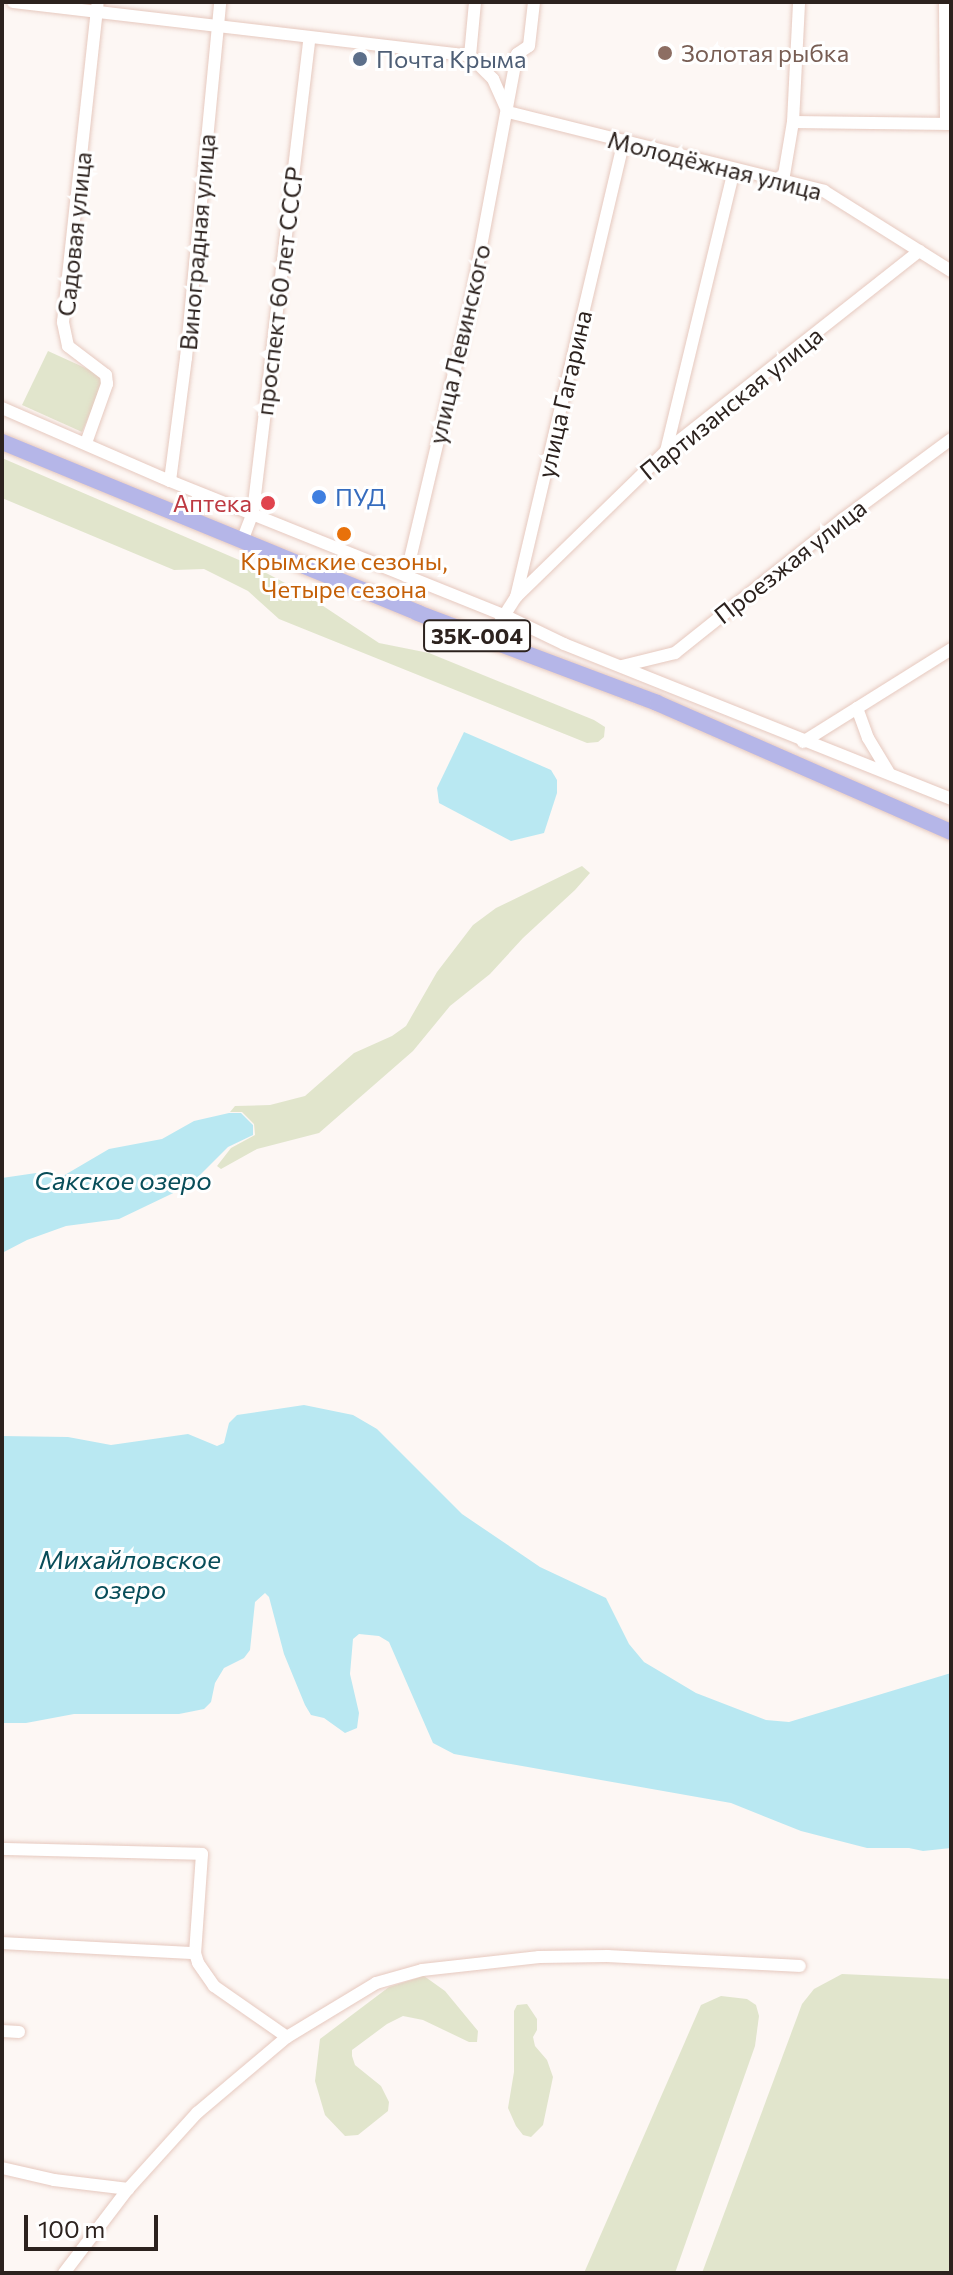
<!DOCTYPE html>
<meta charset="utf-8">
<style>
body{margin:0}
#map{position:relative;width:953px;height:2275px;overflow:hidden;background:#fdf7f4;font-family:Commissioner,sans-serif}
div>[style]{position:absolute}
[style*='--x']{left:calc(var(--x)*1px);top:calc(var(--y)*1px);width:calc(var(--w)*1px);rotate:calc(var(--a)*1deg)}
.green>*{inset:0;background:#e1e5cc}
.water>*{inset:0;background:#b9e8f2}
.roads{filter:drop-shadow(0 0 2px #e6c9bf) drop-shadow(0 0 2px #e6c9bf)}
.minor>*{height:12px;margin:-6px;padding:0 6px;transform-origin:6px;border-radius:6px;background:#fff}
.major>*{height:16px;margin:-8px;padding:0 8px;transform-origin:8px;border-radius:8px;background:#b5b6e8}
.dots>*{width:22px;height:22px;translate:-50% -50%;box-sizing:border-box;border:4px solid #fff;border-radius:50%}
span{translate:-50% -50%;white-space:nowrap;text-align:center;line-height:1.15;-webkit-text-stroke:6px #fff;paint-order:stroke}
.shield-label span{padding:2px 6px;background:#fff;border:2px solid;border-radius:6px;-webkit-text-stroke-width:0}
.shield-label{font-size:22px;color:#2c221e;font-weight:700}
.education-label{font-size:24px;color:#785e54}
.left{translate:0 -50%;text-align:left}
.service-label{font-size:24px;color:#4e5e75}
.street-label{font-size:24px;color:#2c221e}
.shop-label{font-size:24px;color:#366cbe}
.health-label{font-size:24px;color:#be3a42}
.right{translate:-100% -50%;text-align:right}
.food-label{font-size:24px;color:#c56008}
.water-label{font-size:26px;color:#084d59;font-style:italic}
.frame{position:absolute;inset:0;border:4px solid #2c221e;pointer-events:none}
.scale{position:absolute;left:24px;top:2215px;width:134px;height:36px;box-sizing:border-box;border:4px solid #2c221e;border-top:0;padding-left:10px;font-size:24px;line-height:28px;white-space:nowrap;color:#2c221e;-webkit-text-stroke:6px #fff;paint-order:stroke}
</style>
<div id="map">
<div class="green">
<i style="clip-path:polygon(48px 351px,103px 376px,102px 387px,82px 432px,22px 405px)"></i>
<i style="clip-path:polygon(2px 458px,253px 566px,302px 592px,379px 643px,429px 653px,594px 720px,605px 727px,604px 737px,598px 742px,587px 743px,279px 619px,248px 591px,204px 569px,174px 570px,2px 498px)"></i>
<i style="clip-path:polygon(582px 866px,590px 873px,575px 890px,523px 938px,490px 974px,450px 1006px,413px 1051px,319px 1133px,257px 1149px,221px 1169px,217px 1166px,231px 1148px,255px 1135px,254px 1124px,242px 1112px,230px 1112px,235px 1106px,270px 1105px,305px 1096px,354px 1053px,392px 1036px,406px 1026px,437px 972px,473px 925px,496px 908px)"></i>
<i style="clip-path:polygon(842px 1974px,951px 1979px,951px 2273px,702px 2273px,802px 2004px,814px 1989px)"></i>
<i style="clip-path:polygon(424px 1976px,445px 1991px,478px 2031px,477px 2042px,469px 2042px,423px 2020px,403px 2016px,387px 2024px,352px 2050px,352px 2056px,355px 2065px,381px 2086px,389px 2102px,388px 2111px,358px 2135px,345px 2136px,325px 2115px,315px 2081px,320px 2039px,389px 1987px)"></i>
<i style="clip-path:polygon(721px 1996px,747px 1999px,756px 2005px,759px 2016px,755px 2046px,675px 2273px,584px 2273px,701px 2005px)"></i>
<i style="clip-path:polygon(527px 2004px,537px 2019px,537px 2030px,533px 2037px,535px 2046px,547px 2060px,553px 2077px,543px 2125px,531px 2137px,523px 2135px,516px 2126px,508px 2108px,514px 2072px,514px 2011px,517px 2005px)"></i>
</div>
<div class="water">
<i style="clip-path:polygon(464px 732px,551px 770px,557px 780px,557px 793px,544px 833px,511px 841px,439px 803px,437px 788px)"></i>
<i style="clip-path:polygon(229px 1113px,241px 1113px,253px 1125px,253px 1135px,228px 1147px,190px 1185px,119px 1219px,66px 1226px,27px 1240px,2px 1253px,2px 1178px,36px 1173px,63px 1176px,109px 1149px,162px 1139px,194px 1121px)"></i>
<i style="clip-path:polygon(304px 1405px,353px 1415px,377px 1429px,462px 1514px,540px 1567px,606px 1598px,629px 1644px,644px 1662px,696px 1693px,766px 1720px,789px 1722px,951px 1673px,951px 1848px,923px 1851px,909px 1848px,867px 1848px,801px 1831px,731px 1803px,454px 1754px,433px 1743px,389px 1642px,379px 1636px,359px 1634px,353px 1639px,350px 1674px,359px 1713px,357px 1728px,345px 1733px,324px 1718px,311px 1715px,305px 1705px,284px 1654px,269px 1597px,265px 1593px,255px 1602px,250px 1650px,244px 1658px,224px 1668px,215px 1683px,211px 1702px,204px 1709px,179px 1714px,74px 1714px,26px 1723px,2px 1723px,2px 1436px,68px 1437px,111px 1445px,188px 1434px,217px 1446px,224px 1443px,229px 1423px,237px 1415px)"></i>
</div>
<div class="roads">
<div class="minor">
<i style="--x:13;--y:2;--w:460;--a:6.7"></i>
<i style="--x:470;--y:56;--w:33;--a:45"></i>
<i style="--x:493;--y:79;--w:36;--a:66"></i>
<i style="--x:945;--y:2;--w:122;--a:89.5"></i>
<i style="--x:470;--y:56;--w:54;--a:-84.7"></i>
<i style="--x:508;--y:112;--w:326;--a:14"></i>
<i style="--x:824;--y:191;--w:150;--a:32.2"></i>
<i style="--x:793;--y:122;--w:158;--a:0.7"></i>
<i style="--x:783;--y:181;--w:60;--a:-80.4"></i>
<i style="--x:793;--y:122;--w:120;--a:-87.1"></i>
<i style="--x:2;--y:408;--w:183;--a:23.5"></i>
<i style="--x:170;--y:481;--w:362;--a:21.9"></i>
<i style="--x:506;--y:616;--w:64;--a:25.8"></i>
<i style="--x:564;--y:644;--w:417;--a:21.8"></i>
<i style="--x:86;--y:443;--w:63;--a:-70.4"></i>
<i style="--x:107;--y:384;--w:9;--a:-96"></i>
<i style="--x:106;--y:375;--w:48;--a:-142.7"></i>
<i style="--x:68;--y:346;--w:25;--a:-102"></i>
<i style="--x:63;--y:322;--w:322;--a:-83.8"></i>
<i style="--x:666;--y:451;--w:290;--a:-76.4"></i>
<i style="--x:170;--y:481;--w:124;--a:-82.6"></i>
<i style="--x:186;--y:358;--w:358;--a:-84.5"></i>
<i style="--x:242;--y:541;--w:31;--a:-69"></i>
<i style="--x:253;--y:512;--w:476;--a:-83.2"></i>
<i style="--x:406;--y:576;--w:284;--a:-76.7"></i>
<i style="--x:471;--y:300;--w:250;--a:-79.4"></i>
<i style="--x:517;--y:54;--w:14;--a:-34"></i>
<i style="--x:529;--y:46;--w:44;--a:-83.5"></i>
<i style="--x:516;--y:597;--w:209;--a:-44.2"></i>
<i style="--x:666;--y:451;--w:323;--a:-38.3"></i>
<i style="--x:488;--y:641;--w:52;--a:-57.5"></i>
<i style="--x:516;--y:597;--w:469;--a:-76.7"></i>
<i style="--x:622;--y:666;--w:55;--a:-13.8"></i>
<i style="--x:675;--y:653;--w:215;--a:-38.6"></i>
<i style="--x:843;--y:519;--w:134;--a:-36.5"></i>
<i style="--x:857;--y:708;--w:32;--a:70"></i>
<i style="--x:868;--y:738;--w:39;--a:59"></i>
<i style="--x:803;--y:742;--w:175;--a:-32.1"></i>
<i style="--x:2;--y:1849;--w:200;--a:1.4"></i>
<i style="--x:202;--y:1854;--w:99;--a:94"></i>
<i style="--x:195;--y:1953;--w:10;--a:73"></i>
<i style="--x:198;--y:1963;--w:28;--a:55"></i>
<i style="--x:214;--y:1986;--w:89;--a:34.9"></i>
<i style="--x:2;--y:1943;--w:193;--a:3"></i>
<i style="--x:2;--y:2031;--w:17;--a:3"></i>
<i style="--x:2;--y:2168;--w:53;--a:13"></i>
<i style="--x:54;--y:2180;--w:75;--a:6.9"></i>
<i style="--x:64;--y:2273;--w:106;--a:-52.7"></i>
<i style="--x:128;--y:2189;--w:103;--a:-47.8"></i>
<i style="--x:197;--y:2113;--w:118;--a:-40.2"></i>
<i style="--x:287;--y:2037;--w:104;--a:-31.2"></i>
<i style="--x:376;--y:1983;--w:48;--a:-15.8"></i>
<i style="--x:422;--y:1970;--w:118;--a:-6.3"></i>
<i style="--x:539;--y:1957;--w:69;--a:-0.8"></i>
<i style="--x:608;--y:1956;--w:192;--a:3"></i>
</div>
<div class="major">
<i style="--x:2;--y:442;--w:450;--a:22.3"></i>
<i style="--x:418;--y:613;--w:255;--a:20.6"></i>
<i style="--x:657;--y:703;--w:321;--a:23.7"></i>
</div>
</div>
<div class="dots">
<i style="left:665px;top:53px;background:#8d6e63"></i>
<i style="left:360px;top:59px;background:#5c6f8a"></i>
<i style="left:319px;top:497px;background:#3f7fe0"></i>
<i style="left:268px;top:503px;background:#e0444e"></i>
<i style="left:344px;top:534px;background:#e8710a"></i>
</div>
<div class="shield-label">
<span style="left:477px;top:636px">35К-004</span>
</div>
<div class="education-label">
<span class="left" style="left:681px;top:53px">Золотая рыбка</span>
</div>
<div class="service-label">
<span class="left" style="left:376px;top:59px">Почта Крыма</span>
</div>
<div class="street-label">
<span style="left:715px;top:165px;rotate:14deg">Молодёжная улица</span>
<span style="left:74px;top:234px;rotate:-84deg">Садовая улица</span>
<span style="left:197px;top:242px;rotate:-85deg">Виноградная улица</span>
<span style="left:279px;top:291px;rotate:-83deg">проспект 60 лет СССР</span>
<span style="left:459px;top:344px;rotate:-77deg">улица Левинского</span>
<span style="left:564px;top:394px;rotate:-77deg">улица Гагарина</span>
<span style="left:731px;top:403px;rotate:-39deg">Партизанская улица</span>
<span style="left:790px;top:561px;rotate:-38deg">Проезжая улица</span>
</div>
<div class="shop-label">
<span class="left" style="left:335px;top:497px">ПУД</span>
</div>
<div class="health-label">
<span class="right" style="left:252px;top:503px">Аптека</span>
</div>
<div class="food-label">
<span style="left:344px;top:575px">Крымские сезоны,<br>Четыре сезона</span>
</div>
<div class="water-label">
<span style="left:123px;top:1180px">Сакское озеро</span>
<span style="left:130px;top:1574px">Михайловское<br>озеро</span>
</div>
<div class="frame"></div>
<div class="scale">100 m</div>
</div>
